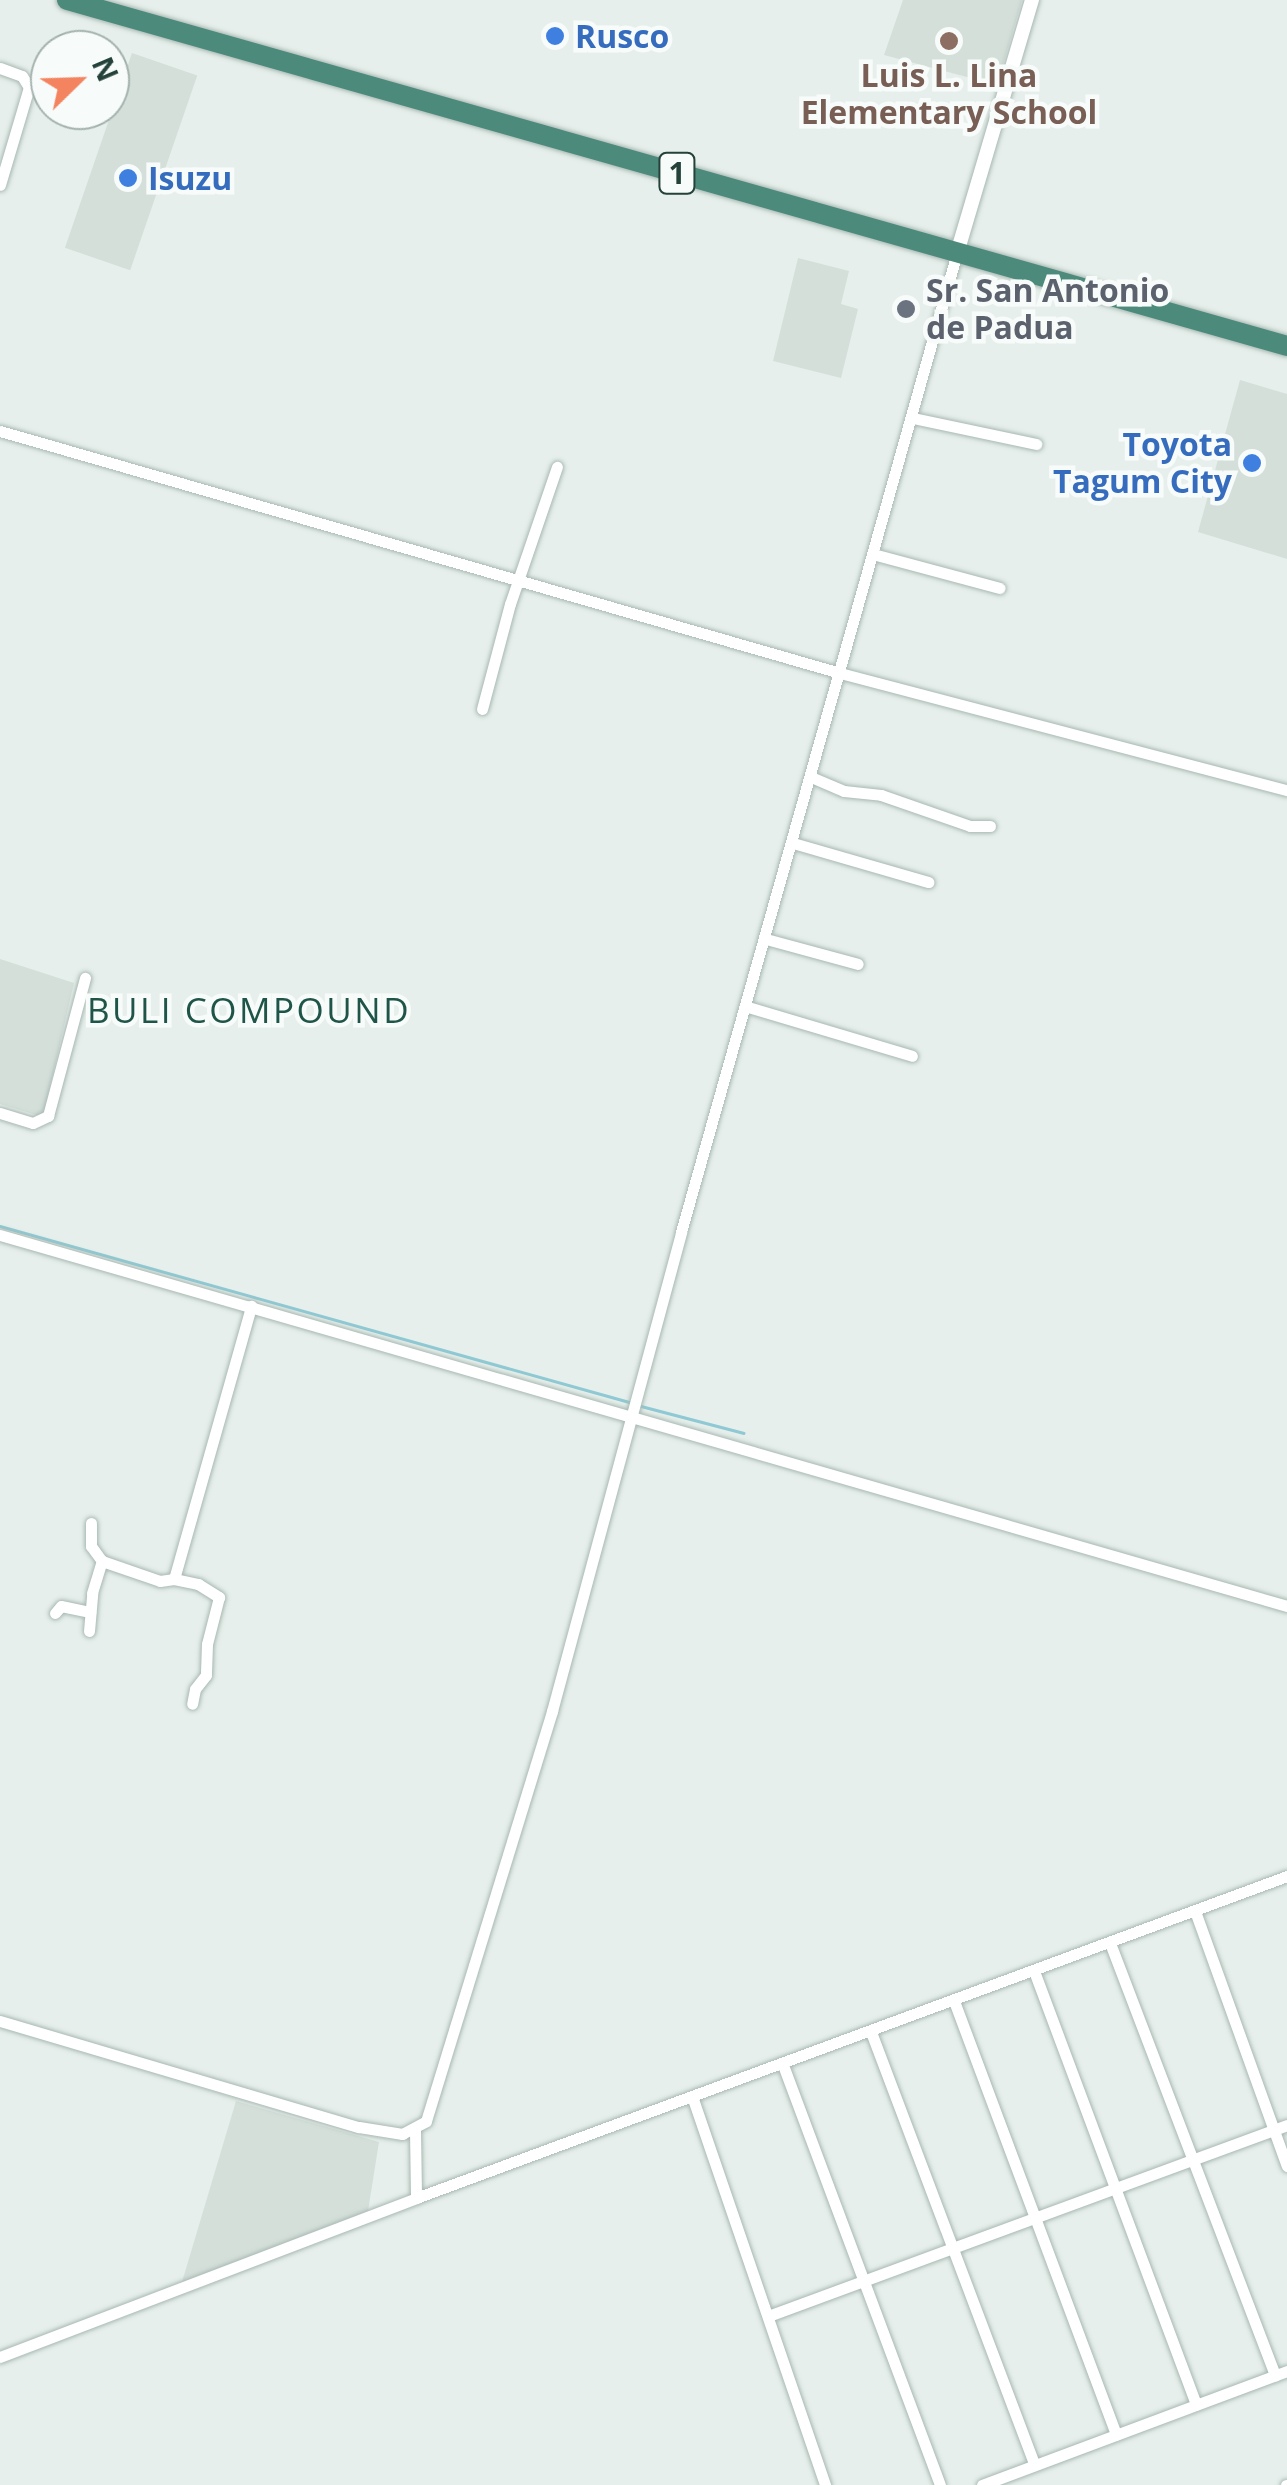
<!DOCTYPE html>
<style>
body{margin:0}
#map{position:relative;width:1287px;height:2485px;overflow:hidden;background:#e6efeb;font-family:"Open Sans",sans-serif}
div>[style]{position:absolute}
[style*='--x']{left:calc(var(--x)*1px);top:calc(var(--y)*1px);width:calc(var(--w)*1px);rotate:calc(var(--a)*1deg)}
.built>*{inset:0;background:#d4dfda;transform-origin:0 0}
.stream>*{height:2.5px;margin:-1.25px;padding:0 1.25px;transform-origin:1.25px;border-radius:1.25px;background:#8ec9d4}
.roads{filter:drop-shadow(0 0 2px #a8b8b2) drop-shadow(0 0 2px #a8b8b2)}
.minor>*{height:11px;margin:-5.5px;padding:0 5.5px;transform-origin:5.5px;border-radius:5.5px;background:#fff}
.tertiary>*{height:14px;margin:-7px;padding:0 7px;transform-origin:7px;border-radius:7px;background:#fff}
.trunk>*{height:20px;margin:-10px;padding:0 10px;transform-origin:10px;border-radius:10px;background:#4c8a7c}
.dots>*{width:28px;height:28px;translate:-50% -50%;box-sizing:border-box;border:5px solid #f7fbf9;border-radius:50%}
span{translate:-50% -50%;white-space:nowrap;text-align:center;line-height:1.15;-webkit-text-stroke:9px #f7fbf9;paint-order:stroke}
.shield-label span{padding:2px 8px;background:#f7fbf9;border:2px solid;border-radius:8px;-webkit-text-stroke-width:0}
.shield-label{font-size:30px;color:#24423a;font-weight:700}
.shop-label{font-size:32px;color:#366cbe;font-weight:700}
.left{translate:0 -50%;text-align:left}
.right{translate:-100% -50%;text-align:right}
.education-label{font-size:32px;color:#785e54;font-weight:700}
.worship-label{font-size:32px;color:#5b616d;font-weight:700}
.neighbourhood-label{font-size:35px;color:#1f5548;letter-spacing:2.5px}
.north{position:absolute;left:30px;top:30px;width:100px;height:100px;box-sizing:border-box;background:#f7fbf9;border:2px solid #a3b1ad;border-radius:50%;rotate:67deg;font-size:28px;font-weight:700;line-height:40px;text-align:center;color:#24423a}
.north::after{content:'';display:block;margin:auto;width:35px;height:45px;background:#f4845f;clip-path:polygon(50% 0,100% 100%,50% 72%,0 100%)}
</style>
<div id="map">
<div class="built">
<i style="clip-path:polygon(903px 0,1022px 0,997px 85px,884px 55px)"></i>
<i style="left:132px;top:53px;width:69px;height:206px;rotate:19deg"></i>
<i style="clip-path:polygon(798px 258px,849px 271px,841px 304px,858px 309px,841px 378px,773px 361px)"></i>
<i style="clip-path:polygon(1240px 380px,1287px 394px,1287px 559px,1198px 532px)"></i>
<i style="clip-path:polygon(0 959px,74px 983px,43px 1117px,0 1104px)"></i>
<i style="clip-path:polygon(236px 2101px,379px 2142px,368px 2211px,182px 2282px)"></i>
</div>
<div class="stream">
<i style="--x:0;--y:1226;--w:653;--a:15.63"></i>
<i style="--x:641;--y:1406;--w:106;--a:14.7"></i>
</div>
<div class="roads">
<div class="minor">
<i style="--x:0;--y:68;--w:23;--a:20"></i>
<i style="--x:22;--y:76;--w:13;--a:58"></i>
<i style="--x:29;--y:87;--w:102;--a:106.5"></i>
<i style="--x:913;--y:418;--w:126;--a:11.9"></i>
<i style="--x:0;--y:431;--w:874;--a:16.07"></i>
<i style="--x:840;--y:673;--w:462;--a:14.7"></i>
<i style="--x:873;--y:554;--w:131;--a:15"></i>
<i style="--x:482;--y:709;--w:109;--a:-75.1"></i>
<i style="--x:510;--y:604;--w:145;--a:-71.1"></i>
<i style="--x:811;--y:777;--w:36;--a:23"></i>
<i style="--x:844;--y:791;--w:37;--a:6"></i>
<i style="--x:881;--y:795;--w:94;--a:19.2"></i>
<i style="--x:970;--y:826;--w:20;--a:0"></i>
<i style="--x:793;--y:843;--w:141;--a:16.1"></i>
<i style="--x:766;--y:939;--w:95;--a:15.2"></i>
<i style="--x:748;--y:1007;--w:171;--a:16.6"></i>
<i style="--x:0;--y:1113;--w:34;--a:17"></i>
<i style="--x:33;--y:1123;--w:17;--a:-25"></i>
<i style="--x:48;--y:1116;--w:143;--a:-75"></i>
<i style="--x:0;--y:1235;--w:1339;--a:16.08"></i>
<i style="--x:91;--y:1523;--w:23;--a:90"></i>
<i style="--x:91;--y:1546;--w:19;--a:54"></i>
<i style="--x:102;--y:1561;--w:61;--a:19"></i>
<i style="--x:160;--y:1581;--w:14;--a:-8"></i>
<i style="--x:174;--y:1579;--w:284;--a:-74.2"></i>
<i style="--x:174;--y:1579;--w:25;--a:12"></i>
<i style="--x:198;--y:1584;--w:25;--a:32"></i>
<i style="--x:219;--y:1597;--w:49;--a:104.3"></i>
<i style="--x:207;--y:1644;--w:31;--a:92"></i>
<i style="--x:206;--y:1675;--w:18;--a:128"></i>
<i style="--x:195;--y:1689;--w:15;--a:101"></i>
<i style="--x:55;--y:1613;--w:9;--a:-49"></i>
<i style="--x:61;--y:1606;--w:30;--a:12"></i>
<i style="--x:89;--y:1631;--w:38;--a:-85"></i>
<i style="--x:92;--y:1593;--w:34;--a:-73"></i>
<i style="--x:1195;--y:1911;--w:271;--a:70.2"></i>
<i style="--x:1110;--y:1943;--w:463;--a:69.1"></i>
<i style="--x:1034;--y:1971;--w:463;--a:69.5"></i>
<i style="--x:954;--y:2001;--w:463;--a:69.5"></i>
<i style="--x:0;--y:2021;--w:374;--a:16.5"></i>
<i style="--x:359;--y:2127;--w:44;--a:9.2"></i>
<i style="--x:402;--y:2134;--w:27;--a:-28"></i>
<i style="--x:426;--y:2121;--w:429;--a:-72.9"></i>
<i style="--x:552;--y:1711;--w:496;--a:-74.9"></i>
<i style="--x:681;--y:1232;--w:1017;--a:-74.26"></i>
<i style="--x:871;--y:2032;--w:463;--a:69.3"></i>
<i style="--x:783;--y:2065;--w:448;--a:69.5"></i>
<i style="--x:693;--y:2099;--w:408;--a:71.1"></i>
<i style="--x:415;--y:2131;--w:67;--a:89.1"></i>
<i style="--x:771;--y:2315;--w:550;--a:-20.21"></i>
<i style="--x:0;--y:2357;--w:445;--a:-20.9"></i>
<i style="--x:416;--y:2198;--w:929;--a:-20.29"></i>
<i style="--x:982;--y:2485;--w:326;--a:-20.5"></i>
<i style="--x:1286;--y:2485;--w:1;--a:0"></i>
</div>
<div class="tertiary">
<i style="--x:957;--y:253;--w:264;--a:-73.5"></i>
</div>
<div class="trunk">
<i style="--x:67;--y:0;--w:1268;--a:15.83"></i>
</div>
</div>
<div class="dots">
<i style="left:555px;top:36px;background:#3f7fe0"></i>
<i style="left:949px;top:41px;background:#8d6e63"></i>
<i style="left:128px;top:178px;background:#3f7fe0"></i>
<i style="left:906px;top:309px;background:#6b7280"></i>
<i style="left:1252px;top:463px;background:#3f7fe0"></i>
</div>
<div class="shield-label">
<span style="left:677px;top:173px">1</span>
</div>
<div class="shop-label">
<span class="left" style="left:575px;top:36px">Rusco</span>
<span class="left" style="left:148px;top:178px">Isuzu</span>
<span class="right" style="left:1232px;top:463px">Toyota<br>Tagum City</span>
</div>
<div class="education-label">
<span style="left:949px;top:94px">Luis L. Lina<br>Elementary School</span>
</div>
<div class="worship-label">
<span class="left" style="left:926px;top:309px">Sr. San Antonio<br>de Padua</span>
</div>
<div class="neighbourhood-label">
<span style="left:249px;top:1010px">BULI COMPOUND</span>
</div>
<div class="north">N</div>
</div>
